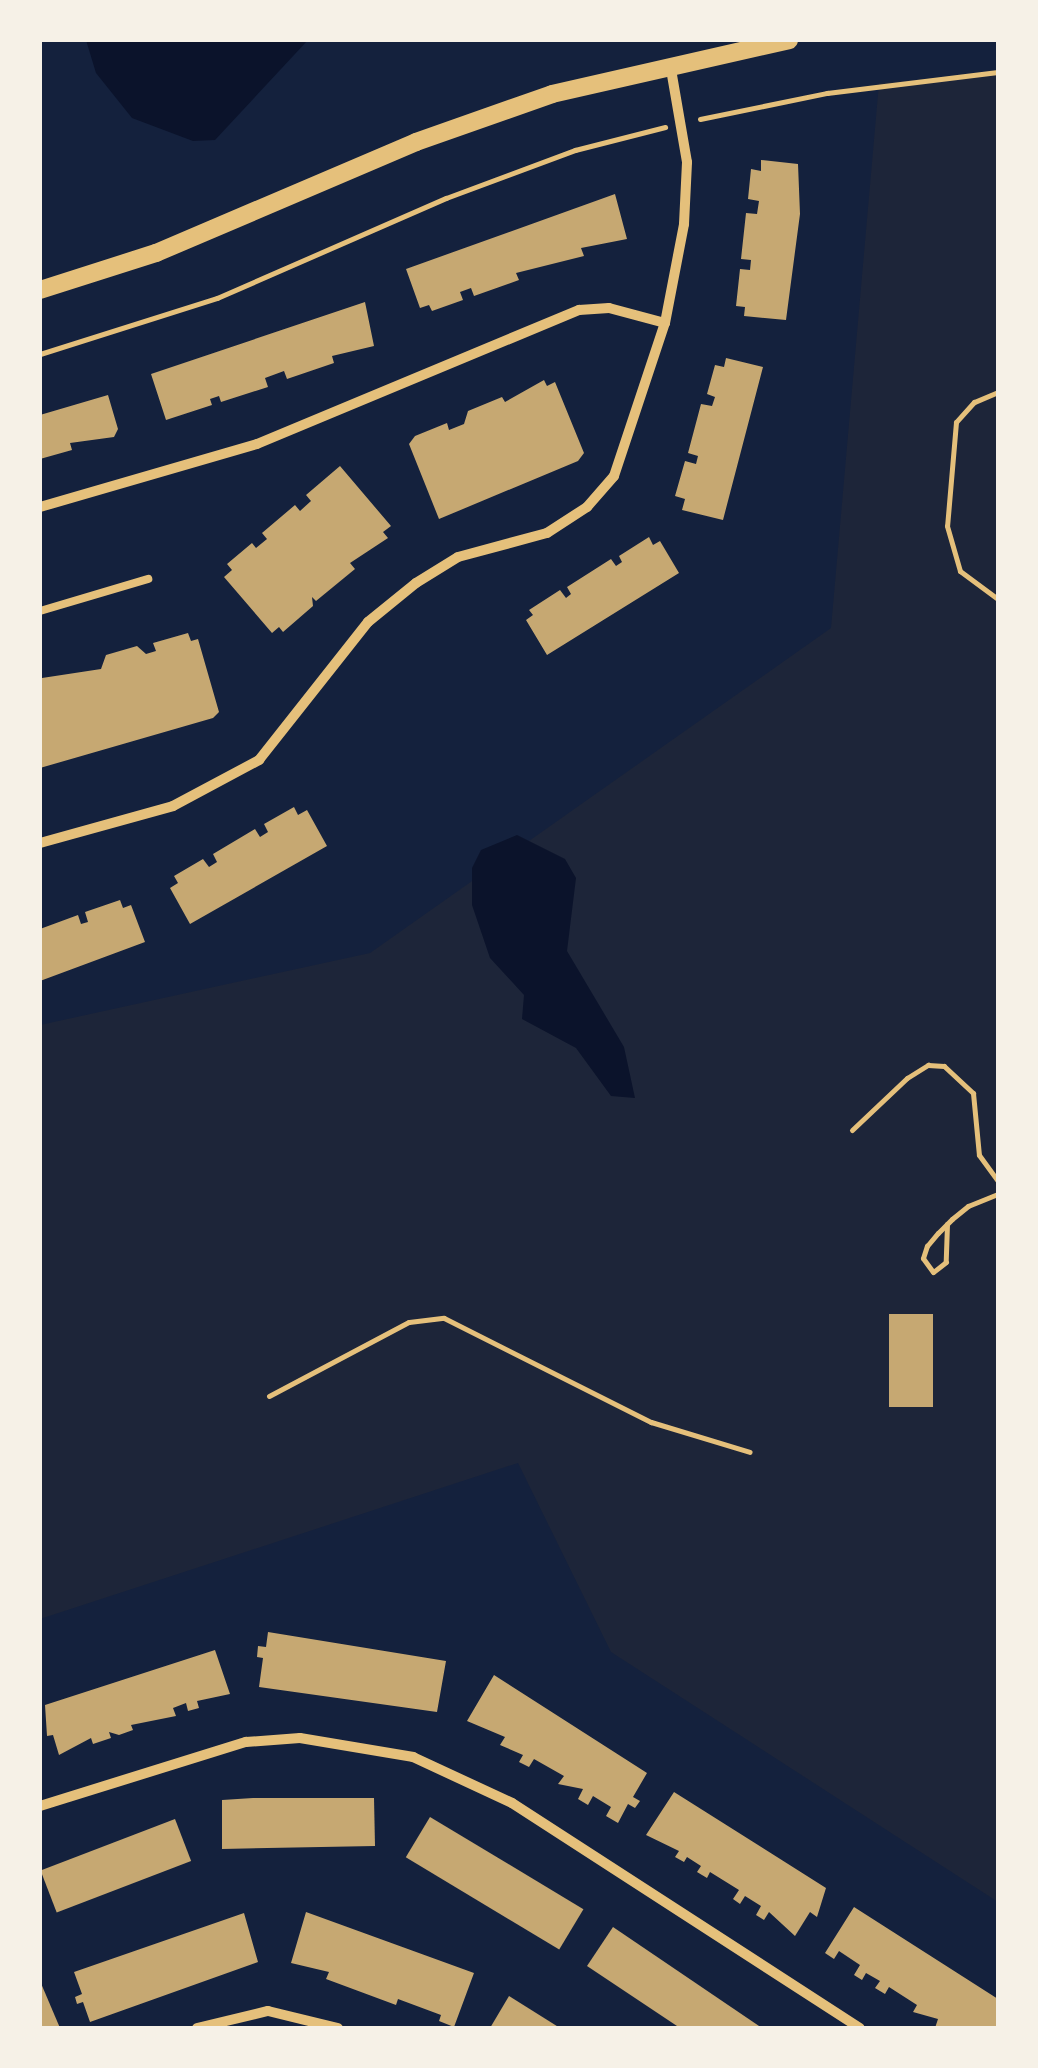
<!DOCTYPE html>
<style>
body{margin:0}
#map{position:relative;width:1038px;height:2068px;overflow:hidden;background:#14213d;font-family:"DejaVu Sans",sans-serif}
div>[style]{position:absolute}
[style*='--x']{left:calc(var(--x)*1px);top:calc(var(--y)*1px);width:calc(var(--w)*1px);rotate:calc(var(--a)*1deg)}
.green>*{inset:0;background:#1d2539}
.water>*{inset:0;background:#0b132b}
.building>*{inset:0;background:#c6a872;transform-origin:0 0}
.path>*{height:5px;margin:-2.5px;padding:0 2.5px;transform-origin:2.5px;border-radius:2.5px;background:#e5c07b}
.service>*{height:8px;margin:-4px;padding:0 4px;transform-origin:4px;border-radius:4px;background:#e5c07b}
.minor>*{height:10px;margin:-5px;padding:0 5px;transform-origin:5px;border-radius:5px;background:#e5c07b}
.tertiary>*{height:18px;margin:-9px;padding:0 9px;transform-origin:9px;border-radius:9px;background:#e5c07b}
span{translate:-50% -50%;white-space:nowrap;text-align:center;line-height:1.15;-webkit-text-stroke:9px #f6f1e7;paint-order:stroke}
.frame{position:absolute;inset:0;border:42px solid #f6f1e7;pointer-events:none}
</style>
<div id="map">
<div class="green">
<i style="clip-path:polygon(998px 73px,998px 1902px,611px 1652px,518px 1463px,40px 1619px,40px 1025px,370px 953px,831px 628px,879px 83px)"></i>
</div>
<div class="water">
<i style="clip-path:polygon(86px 40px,308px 40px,215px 140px,193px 141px,132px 118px,96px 73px)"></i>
<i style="clip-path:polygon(517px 835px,565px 859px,576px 878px,567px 951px,624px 1047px,635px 1098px,611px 1096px,576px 1048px,522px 1019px,524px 995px,490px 958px,472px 905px,472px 868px,481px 850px)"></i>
</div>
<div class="building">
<i style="clip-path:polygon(761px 160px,798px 164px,800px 214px,786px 320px,744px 316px,745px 307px,736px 306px,740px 269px,750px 270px,751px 260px,741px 259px,746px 213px,757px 214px,759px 201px,748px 199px,751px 169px,761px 171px)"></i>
<i style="clip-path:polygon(615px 194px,627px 239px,581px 248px,584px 256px,516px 273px,519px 280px,474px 296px,471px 288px,460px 292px,463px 300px,432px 311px,429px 305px,420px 308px,406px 269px)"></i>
<i style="clip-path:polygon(365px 302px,374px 346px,332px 356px,334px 363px,287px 379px,284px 371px,265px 378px,268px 387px,221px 402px,219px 396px,210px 399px,212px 405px,166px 420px,151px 374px)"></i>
<i style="clip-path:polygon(726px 358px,763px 367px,723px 520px,682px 510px,685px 499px,675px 496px,685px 461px,696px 464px,698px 456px,688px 453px,701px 404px,712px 406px,715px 397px,707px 394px,715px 365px,724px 367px)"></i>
<i style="clip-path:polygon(544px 380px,547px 386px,555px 382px,584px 453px,578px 461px,439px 519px,409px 444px,415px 436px,447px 423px,449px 430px,464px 424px,468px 411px,502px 397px,505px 402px)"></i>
<i style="clip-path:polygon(108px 395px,118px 429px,114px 437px,70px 443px,72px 450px,40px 459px,40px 415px)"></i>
<i style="clip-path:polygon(340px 466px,391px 526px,383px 532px,388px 538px,350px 563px,355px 569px,316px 601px,312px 597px,313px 606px,283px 632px,279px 627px,272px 633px,224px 577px,232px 570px,227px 564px,252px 543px,256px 548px,267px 539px,262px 533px,295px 505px,300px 511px,311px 501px,306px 495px)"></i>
<i style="clip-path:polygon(649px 537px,653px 545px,660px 541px,679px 573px,547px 655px,526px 620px,533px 615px,529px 610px,560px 590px,566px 598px,571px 594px,567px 587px,611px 559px,616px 566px,622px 562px,619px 556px)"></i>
<i style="clip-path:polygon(188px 633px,191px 641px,198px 639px,219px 712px,213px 718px,40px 768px,42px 678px,101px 669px,106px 655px,137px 646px,146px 654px,156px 651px,153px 643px)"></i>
<i style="clip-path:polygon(294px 807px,298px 815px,307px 810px,327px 846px,190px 924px,170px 888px,178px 883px,174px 876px,203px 859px,209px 867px,217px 862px,213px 854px,255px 829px,260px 837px,268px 832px,264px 824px)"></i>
<i style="clip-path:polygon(120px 900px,123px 908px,131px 905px,145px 942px,40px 981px,40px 929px,78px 915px,81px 924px,88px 922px,85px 912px)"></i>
<i style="left:889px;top:1314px;width:44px;height:93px"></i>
<i style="clip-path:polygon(268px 1632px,446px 1661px,437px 1712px,259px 1687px,263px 1658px,257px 1657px,258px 1646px,266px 1647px)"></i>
<i style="clip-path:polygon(215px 1650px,230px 1694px,197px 1701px,199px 1708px,188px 1711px,186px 1703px,173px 1708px,176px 1716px,131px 1725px,133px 1730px,119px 1735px,109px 1732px,111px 1738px,93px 1744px,91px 1738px,59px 1755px,53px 1735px,47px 1736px,45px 1705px)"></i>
<i style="clip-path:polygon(494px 1675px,647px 1773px,633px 1797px,640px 1801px,635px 1808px,628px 1804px,618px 1823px,606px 1816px,611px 1807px,593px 1796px,588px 1805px,578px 1799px,583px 1789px,558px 1784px,564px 1776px,534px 1759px,529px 1767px,519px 1762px,523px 1755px,500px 1745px,505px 1737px,467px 1721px)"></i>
<i style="clip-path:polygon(674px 1792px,826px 1888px,817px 1917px,810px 1912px,795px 1936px,769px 1912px,764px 1920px,756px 1915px,761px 1906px,745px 1896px,740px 1904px,733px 1899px,739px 1890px,710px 1872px,707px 1878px,697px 1872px,701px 1866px,687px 1857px,684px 1862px,675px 1857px,679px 1851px,646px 1835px)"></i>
<i style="clip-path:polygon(253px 1798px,374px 1798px,375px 1846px,222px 1849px,222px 1800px)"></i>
<i style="left:430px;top:1817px;width:179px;height:47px;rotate:31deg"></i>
<i style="left:175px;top:1819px;width:45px;height:144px;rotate:69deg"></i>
<i style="clip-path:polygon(854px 1907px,998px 1999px,997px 2028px,935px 2028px,938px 2019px,913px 2012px,917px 2005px,889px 1987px,885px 1994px,875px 1988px,880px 1981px,866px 1973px,862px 1980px,854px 1975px,860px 1965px,839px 1951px,834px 1959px,825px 1953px)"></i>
<i style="clip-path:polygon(306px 1912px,474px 1973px,454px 2027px,439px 2021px,441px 2015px,398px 1999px,396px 2005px,326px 1979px,329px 1972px,291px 1963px)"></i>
<i style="clip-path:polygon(244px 1913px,258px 1962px,90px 2022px,83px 2002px,77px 2004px,75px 1997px,82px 1994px,74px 1972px)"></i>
<i style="clip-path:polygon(613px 1927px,762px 2028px,680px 2028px,587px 1966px)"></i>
<i style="clip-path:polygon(40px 1981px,60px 2028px,40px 2028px)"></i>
<i style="clip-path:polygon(509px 1996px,560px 2028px,490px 2028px)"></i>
</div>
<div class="path">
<i style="--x:700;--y:119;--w:130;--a:-11.6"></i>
<i style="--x:827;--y:93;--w:172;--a:-7"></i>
<i style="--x:40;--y:354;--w:186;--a:-17.6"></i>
<i style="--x:217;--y:298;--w:250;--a:-23.6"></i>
<i style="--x:446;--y:198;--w:138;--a:-20.4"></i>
<i style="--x:575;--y:150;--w:93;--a:-14.3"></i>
<i style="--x:998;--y:392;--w:26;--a:157"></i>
<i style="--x:974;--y:402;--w:27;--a:132"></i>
<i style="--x:956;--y:422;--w:104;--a:94.9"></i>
<i style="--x:947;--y:526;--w:47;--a:73.9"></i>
<i style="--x:960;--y:571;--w:47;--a:36.4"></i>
<i style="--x:852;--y:1130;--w:76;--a:-43.4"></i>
<i style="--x:907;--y:1078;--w:25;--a:-32"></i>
<i style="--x:928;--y:1065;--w:16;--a:4"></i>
<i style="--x:944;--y:1066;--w:40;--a:43"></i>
<i style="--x:973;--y:1093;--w:62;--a:84.5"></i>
<i style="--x:979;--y:1155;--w:32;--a:54"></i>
<i style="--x:947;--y:1224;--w:38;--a:92"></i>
<i style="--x:946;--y:1262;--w:16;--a:142"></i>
<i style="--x:933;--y:1272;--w:17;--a:-126"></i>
<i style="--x:923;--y:1258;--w:13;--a:-72"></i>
<i style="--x:927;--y:1246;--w:17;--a:-50"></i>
<i style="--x:938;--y:1233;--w:20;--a:-45"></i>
<i style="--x:952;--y:1219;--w:21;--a:-39"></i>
<i style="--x:968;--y:1206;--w:32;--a:-22"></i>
<i style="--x:269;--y:1396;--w:158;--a:-27.9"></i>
<i style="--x:409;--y:1322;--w:35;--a:-7"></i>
<i style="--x:444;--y:1318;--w:232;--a:26.7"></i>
<i style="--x:651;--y:1422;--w:103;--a:16.9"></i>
</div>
<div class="service">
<i style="--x:40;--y:611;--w:113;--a:-16.5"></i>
</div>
<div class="minor">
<i style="--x:40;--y:507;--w:226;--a:-16.2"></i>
<i style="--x:257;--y:444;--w:349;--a:-22.6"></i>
<i style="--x:579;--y:310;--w:30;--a:-4"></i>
<i style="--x:609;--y:308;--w:58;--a:15"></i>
<i style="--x:40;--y:843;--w:138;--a:-15.5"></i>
<i style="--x:173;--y:806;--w:98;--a:-28.1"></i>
<i style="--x:259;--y:760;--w:176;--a:-51.7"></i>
<i style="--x:368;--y:622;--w:62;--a:-39.1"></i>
<i style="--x:416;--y:583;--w:49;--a:-31.8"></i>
<i style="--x:458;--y:557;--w:92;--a:-15.1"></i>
<i style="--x:547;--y:533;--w:48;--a:-33"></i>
<i style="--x:587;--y:507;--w:41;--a:-48.9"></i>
<i style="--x:614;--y:476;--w:161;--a:-71.6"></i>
<i style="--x:665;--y:323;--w:101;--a:-79.1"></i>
<i style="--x:684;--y:224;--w:62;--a:-87.2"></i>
<i style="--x:687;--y:162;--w:99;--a:-99.8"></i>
<i style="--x:40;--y:1806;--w:216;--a:-17.3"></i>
<i style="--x:246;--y:1742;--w:54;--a:-4.2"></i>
<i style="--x:300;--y:1738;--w:115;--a:9.5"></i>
<i style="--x:413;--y:1757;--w:109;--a:24.9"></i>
<i style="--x:512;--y:1803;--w:414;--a:32.9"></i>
<i style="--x:197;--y:2028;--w:73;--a:-13.5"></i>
<i style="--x:268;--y:2011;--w:72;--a:13.7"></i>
</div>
<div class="tertiary">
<i style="--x:40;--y:290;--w:122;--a:-17.7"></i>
<i style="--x:156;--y:253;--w:283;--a:-23.1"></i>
<i style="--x:416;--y:142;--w:144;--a:-19.4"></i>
<i style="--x:552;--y:94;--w:243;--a:-12.8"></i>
</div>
<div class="frame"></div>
</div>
